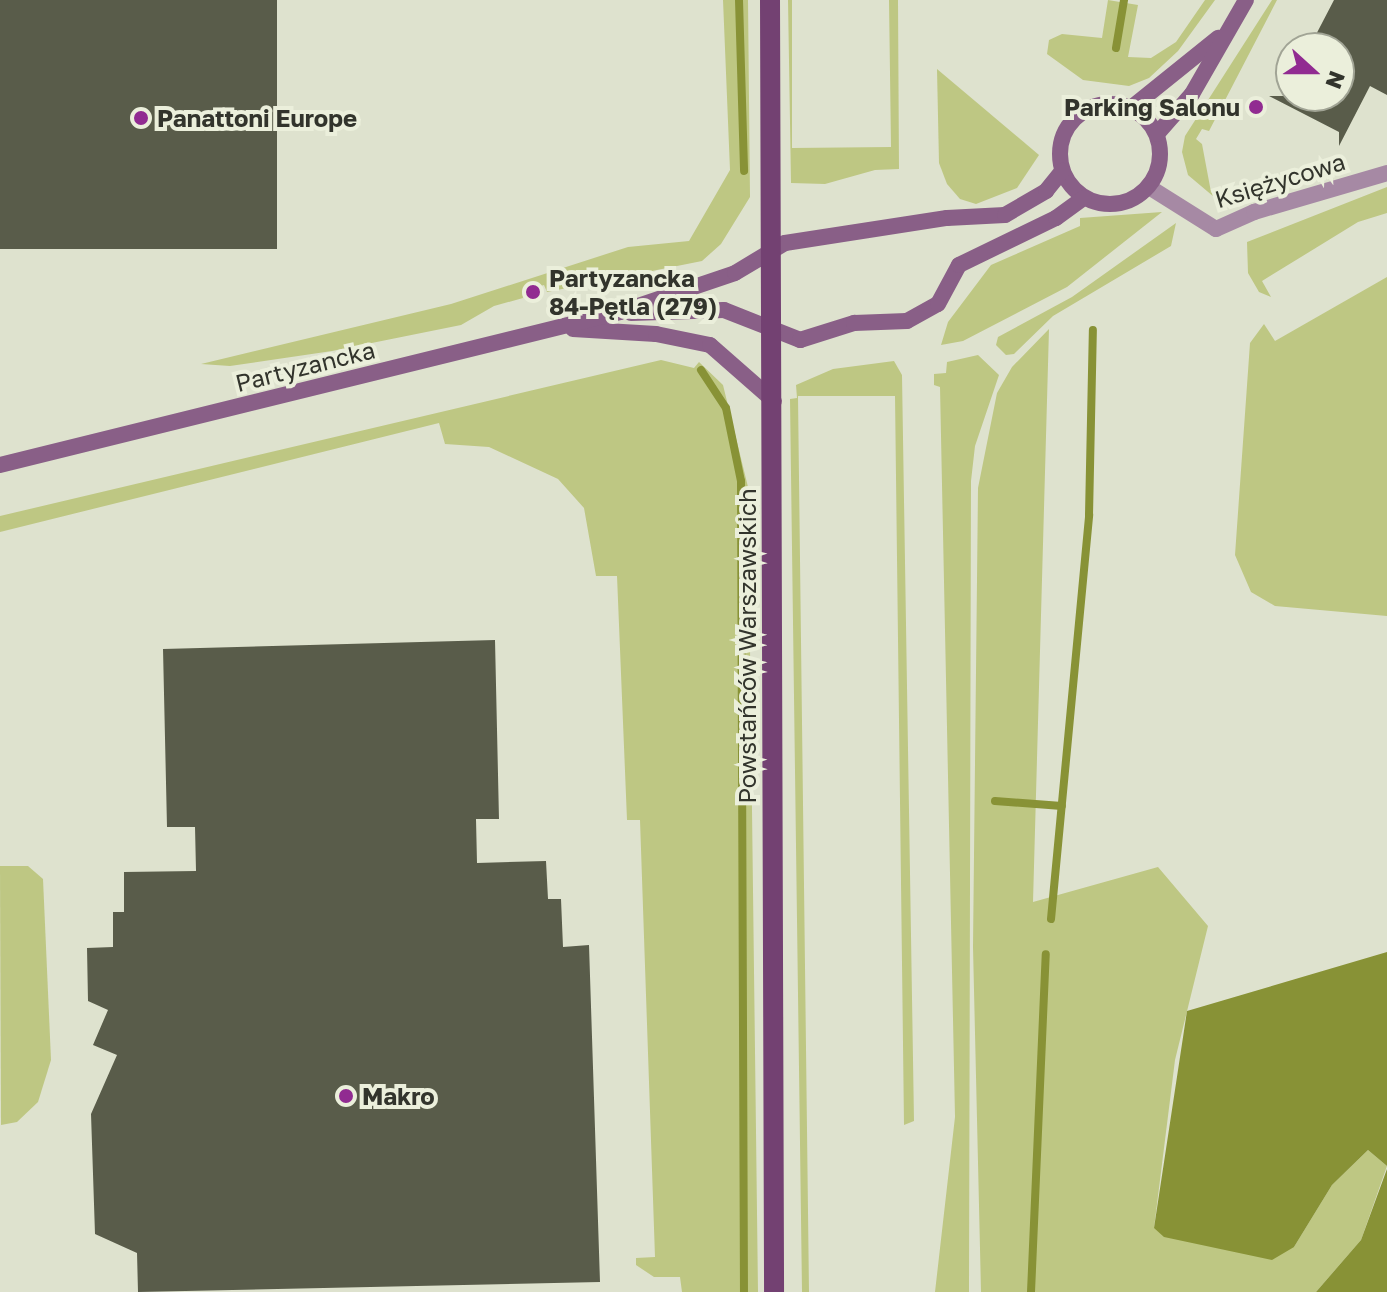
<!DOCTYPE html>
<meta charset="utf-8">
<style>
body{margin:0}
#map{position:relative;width:1387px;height:1292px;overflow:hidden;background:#dee2ce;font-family:"Golos Text",sans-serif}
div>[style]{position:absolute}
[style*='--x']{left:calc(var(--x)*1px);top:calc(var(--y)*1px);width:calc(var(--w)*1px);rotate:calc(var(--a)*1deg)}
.green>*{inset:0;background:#bec783}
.water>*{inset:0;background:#889236}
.stream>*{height:8px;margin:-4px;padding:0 4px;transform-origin:4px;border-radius:4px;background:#889236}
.building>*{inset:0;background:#595c4a;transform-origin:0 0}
.street>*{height:16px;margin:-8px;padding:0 8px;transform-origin:8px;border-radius:8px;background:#a689a4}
.secondary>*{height:16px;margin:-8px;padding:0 8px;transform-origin:8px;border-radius:8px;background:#895f87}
.secondary>.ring{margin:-8px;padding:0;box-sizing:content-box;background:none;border:16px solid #895f87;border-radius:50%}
.primary>*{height:20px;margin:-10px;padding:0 10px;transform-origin:10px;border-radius:10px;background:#734172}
.dots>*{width:22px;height:22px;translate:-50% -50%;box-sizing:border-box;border:4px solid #ebefdb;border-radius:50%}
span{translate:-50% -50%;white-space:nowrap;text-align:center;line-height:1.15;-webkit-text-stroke:8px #ebefdb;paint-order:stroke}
.poi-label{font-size:24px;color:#32342c;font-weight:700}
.right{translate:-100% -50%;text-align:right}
.left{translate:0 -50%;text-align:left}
.street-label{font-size:24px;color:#32342c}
.north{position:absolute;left:1275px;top:32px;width:80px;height:80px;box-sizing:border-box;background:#ebefdb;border:2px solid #a1a495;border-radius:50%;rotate:111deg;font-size:22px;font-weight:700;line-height:32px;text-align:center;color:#32342c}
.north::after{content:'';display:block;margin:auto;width:28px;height:36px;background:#912b91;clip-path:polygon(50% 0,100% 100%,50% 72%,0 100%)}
</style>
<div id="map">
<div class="green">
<i style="clip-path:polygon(723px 0,748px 0,750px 197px,721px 244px,702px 261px,547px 292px,544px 285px,522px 291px,523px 298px,494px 306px,461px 325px,332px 351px,230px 366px,201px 364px,451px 304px,628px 247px,689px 241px,730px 170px)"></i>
<i style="clip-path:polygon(788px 0,792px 0,792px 148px,891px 147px,889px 0,898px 0,899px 169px,875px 170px,825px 184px,791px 183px)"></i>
<i style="clip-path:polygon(1108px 0,1138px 5px,1128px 57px,1151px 58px,1176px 42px,1205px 0,1215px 0,1178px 51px,1149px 78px,1129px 86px,1083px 80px,1047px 54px,1049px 40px,1062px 34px,1102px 38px)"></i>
<i style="clip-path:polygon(1272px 0,1277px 0,1209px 131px,1202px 129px,1196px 139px,1202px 144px,1211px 192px,1220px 202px,1188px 175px,1182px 152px,1185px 136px)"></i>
<i style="clip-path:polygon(937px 69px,1039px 155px,1017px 188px,976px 204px,960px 199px,947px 184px,939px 163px)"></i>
<i style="clip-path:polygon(1387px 187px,1387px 213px,1358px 222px,1262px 281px,1271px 297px,1259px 292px,1248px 273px,1247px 242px)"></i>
<i style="clip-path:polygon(1162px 212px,1067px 287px,963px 341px,941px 345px,948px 322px,991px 265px,1080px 226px,1080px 218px)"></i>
<i style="clip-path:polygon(1176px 223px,1171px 246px,1053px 316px,1014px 354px,1006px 355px,996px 345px,998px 337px,1072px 297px)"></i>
<i style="clip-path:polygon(1387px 277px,1387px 616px,1275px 606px,1251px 592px,1235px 555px,1250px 343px,1264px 324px,1275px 341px)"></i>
<i style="clip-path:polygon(1049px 329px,1033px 902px,1158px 867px,1208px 926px,1175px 1060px,1154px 1228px,1294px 1247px,1332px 1185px,1368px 1150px,1387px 1166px,1361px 1240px,1316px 1292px,981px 1292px,973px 947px,978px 488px,997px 393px,1012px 367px)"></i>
<i style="clip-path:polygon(978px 355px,999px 375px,975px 446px,971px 481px,969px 1292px,935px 1292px,955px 1117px,940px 387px,934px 385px,934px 374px,946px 373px,947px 362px)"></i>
<i style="clip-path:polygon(661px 360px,694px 368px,699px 362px,723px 385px,748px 487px,758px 1292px,682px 1292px,680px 1277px,654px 1277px,636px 1265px,636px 1258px,655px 1257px,640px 820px,627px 820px,617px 576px,596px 576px,584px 508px,558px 479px,489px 447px,445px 444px,439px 423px,0 532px,0 516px)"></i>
<i style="clip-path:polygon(894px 361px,902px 375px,914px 1121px,904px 1125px,895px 396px,798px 396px,809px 1292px,802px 1292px,790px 399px,797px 398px,796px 385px,833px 369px)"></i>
<i style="clip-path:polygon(0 866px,28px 866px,43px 879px,51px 1060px,38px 1102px,17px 1122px,1px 1125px)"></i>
</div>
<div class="water">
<i style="clip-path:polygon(1387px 952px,1387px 1166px,1368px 1150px,1332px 1185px,1294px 1247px,1272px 1260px,1164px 1237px,1154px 1228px,1187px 1011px)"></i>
<i style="clip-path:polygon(1387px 1169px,1387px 1292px,1316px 1292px,1361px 1240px)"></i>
</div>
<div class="stream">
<i style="--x:739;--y:0;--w:171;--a:88.3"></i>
<i style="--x:1116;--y:48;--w:49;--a:-80.5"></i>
<i style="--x:701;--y:370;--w:45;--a:56.7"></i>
<i style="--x:726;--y:408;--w:75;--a:78.4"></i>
<i style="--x:741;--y:481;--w:811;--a:89.79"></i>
<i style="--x:995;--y:801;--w:67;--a:4.3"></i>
<i style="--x:1051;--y:919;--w:406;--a:-84.6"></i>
<i style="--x:1089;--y:515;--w:185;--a:-88.8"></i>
<i style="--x:1031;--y:1292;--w:338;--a:-87.5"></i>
</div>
<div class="building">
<i style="left:0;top:0;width:277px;height:249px"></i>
<i style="clip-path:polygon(1334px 0,1387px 0,1387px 95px,1370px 86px,1339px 146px,1339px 132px,1269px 96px,1339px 96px,1339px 48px,1309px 48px)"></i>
<i style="clip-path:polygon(495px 640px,499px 819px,476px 819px,477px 863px,546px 861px,548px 899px,561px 899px,563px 947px,589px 945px,600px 1282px,138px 1292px,137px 1253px,95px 1234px,91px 1114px,117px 1055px,93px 1045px,108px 1010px,88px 1001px,87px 948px,113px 947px,113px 912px,124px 912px,124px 872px,196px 871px,195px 827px,167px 827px,163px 649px)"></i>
</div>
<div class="street">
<i style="--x:1149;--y:187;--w:79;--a:32.1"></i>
<i style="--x:1216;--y:229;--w:42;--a:-24.1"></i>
<i style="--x:1254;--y:212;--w:139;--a:-16.3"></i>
</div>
<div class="secondary">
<i class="ring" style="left:1060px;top:104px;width:84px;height:84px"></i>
<i style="--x:1131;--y:108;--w:112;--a:-38.8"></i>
<i style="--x:1157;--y:134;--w:53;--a:-48.8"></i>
<i style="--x:1192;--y:94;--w:108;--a:-60.1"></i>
<i style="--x:631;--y:313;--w:93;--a:-1.8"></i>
<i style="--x:724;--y:310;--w:82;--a:21.5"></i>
<i style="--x:800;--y:340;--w:57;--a:-17.5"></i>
<i style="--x:854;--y:323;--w:53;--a:-2.2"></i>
<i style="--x:907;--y:321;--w:35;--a:-29"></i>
<i style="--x:938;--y:304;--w:44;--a:-61.7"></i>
<i style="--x:959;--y:265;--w:108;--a:-25.9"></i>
<i style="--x:1056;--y:218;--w:34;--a:-36"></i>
<i style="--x:573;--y:329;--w:83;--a:3.4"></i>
<i style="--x:656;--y:334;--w:55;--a:11.5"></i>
<i style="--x:710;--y:345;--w:85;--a:41.2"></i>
<i style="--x:0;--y:465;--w:639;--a:-13.86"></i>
<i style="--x:620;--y:312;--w:121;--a:-18.7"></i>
<i style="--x:735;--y:273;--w:58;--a:-31"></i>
<i style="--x:785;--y:243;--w:164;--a:-8.8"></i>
<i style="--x:947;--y:218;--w:58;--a:-3"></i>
<i style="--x:1005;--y:215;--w:48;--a:-30.3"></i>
<i style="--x:1046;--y:191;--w:26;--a:-51"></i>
</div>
<div class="primary">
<i style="--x:770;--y:0;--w:1292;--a:89.82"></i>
</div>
<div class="dots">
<i style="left:1256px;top:107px;background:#912b91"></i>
<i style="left:141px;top:118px;background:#912b91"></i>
<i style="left:533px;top:292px;background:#912b91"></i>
<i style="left:346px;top:1096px;background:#912b91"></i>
</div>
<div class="poi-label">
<span class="right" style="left:1240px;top:107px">Parking Salonu</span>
<span class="left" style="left:157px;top:118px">Panattoni Europe</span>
<span class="left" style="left:549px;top:292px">Partyzancka<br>84-Pętla (279)</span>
<span class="left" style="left:362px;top:1096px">Makro</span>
</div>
<div class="street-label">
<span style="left:1280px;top:180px;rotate:-17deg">Księżycowa</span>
<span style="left:305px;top:366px;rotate:-14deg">Partyzancka</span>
<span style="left:747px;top:646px;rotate:-90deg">Powstańców Warszawskich</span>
</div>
<div class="north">N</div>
</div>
